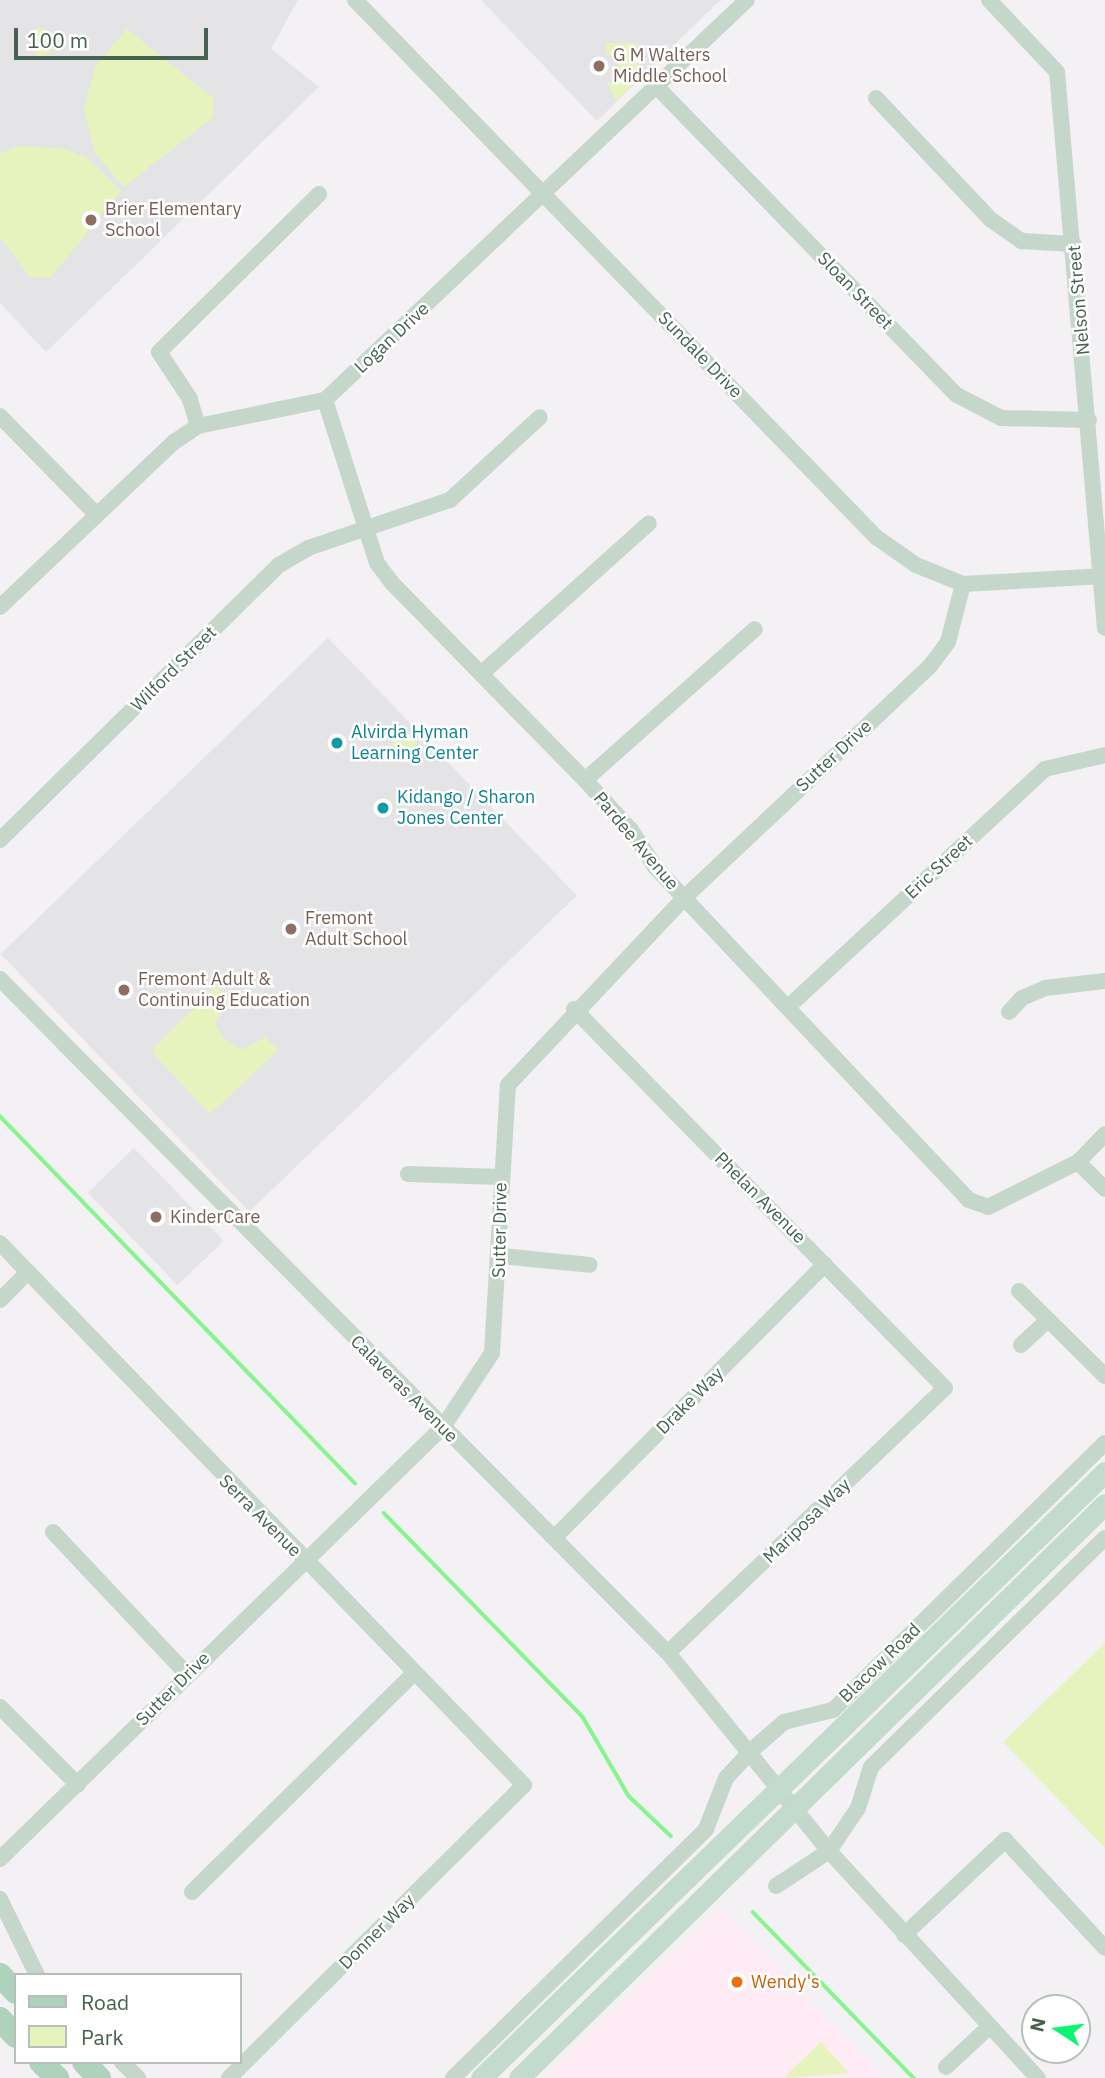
<!DOCTYPE html>
<style>
body{margin:0}
#map{position:relative;width:1105px;height:2078px;overflow:hidden;background:#f3f1f4;font-family:"IBM Plex Sans",sans-serif}
div>[style]{position:absolute}
[style*='--x']{left:calc(var(--x)*1px);top:calc(var(--y)*1px);width:calc(var(--w)*1px);rotate:calc(var(--a)*1deg)}
.commercial>*{inset:0;background:#feebf3}
.education>*{inset:0;background:#e4e3e5;transform-origin:0 0}
.green>*{inset:0;background:#e6f3bd}
.round{border-radius:50%}
.stream>*{height:3.5px;margin:-1.75px;padding:0 1.75px;transform-origin:1.75px;border-radius:1.75px;background:#87f48f}
.street>*{height:16px;margin:-8px;padding:0 8px;transform-origin:8px;border-radius:8px;background:#c4d7ca}
.secondary>*{height:21px;margin:-10.5px;padding:0 10.5px;transform-origin:10.5px;border-radius:10.5px;background:#c3dbcc}
.primary>*{height:24px;margin:-12px;padding:0 12px;transform-origin:12px;border-radius:12px;background:#afd2bc}
.dots>*{width:19px;height:19px;translate:-50% -50%;box-sizing:border-box;border:4px solid #fff;border-radius:50%}
span{translate:-50% -50%;white-space:nowrap;text-align:center;line-height:1.15;-webkit-text-stroke:5px #fff;paint-order:stroke}
.education-label{font-size:18px;color:#785e54}
.left{translate:0 -50%;text-align:left}
.street-label{font-size:18px;color:#476150}
.culture-label{font-size:18px;color:#0d838f}
.food-label{font-size:18px;color:#c56008}
.legend{position:absolute;left:14px;top:1973px;width:228px;height:91px;box-sizing:border-box;background:#fff;border:2px solid #b5c0b9;margin:0;padding:9px 12px;list-style:none;font-size:21px;color:#476150}
.legend li{display:flex;align-items:center;gap:14px;height:35px}
.legend b{width:35px;border:2px solid #b5c0b9}
.north{position:absolute;left:1021px;top:1994px;width:70px;height:70px;box-sizing:border-box;background:#fff;border:2px solid #b5c0b9;border-radius:50%;rotate:283deg;font-size:19px;font-weight:700;line-height:28px;text-align:center;color:#476150}
.north::after{content:'';display:block;margin:auto;width:24px;height:32px;background:#0af570;clip-path:polygon(50% 0,100% 100%,50% 72%,0 100%)}
.scale{position:absolute;left:14px;top:28px;width:194px;height:32px;box-sizing:border-box;border:4px solid #476150;border-top:0;padding-left:9px;font-size:21px;line-height:24px;white-space:nowrap;color:#476150;-webkit-text-stroke:5px #fff;paint-order:stroke}
</style>
<div id="map">
<div class="commercial">
<i style="clip-path:polygon(720px 1908px,885px 2078px,544px 2078px)"></i>
</div>
<div class="education">
<i style="clip-path:polygon(0 0,298px 0,271px 49px,319px 87px,46px 352px,0 303px)"></i>
<i style="clip-path:polygon(481px 0,720px 0,597px 121px)"></i>
<i style="left:328px;top:638px;width:358px;height:455px;rotate:46deg"></i>
<i style="left:134px;top:1148px;width:129px;height:64px;rotate:46deg"></i>
</div>
<div class="green">
<i style="clip-path:polygon(39px 28px,64px 41px,38px 61px,31px 32px)"></i>
<i style="clip-path:polygon(127px 29px,214px 99px,213px 117px,124px 187px,94px 152px,84px 109px,95px 67px)"></i>
<i style="clip-path:polygon(606px 43px,637px 43px,636px 82px,617px 101px,607px 82px,617px 82px,618px 56px,606px 55px)"></i>
<i style="clip-path:polygon(20px 146px,65px 149px,87px 158px,121px 191px,50px 278px,30px 277px,0 237px,0 154px)"></i>
<i class="round" style="left:391px;top:736px;width:26px;height:26px"></i>
<i style="clip-path:polygon(216px 986px,229px 1000px,215px 1022px,223px 1039px,243px 1050px,265px 1037px,278px 1050px,210px 1114px,151px 1051px)"></i>
<i style="clip-path:polygon(1105px 1643px,1105px 1848px,1003px 1742px)"></i>
<i style="clip-path:polygon(821px 2042px,849px 2073px,787px 2078px,785px 2076px)"></i>
</div>
<div class="stream">
<i style="--x:0;--y:1116;--w:511;--a:45.95"></i>
<i style="--x:384;--y:1513;--w:285;--a:45.7"></i>
<i style="--x:583;--y:1717;--w:91;--a:59.8"></i>
<i style="--x:629;--y:1796;--w:58;--a:43.6"></i>
<i style="--x:753;--y:1912;--w:231;--a:45.9"></i>
</div>
<div class="street">
<i style="--x:355;--y:0;--w:748;--a:45.87"></i>
<i style="--x:876;--y:537;--w:49;--a:35"></i>
<i style="--x:916;--y:565;--w:51;--a:22"></i>
<i style="--x:963;--y:584;--w:142;--a:-3.2"></i>
<i style="--x:989;--y:0;--w:99;--a:46.6"></i>
<i style="--x:1057;--y:72;--w:558;--a:85.07"></i>
<i style="--x:657;--y:87;--w:430;--a:45.8"></i>
<i style="--x:957;--y:395;--w:50;--a:27.6"></i>
<i style="--x:1001;--y:418;--w:88;--a:1.3"></i>
<i style="--x:876;--y:98;--w:166;--a:46.7"></i>
<i style="--x:990;--y:219;--w:39;--a:35"></i>
<i style="--x:1022;--y:241;--w:52;--a:3.3"></i>
<i style="--x:325;--y:400;--w:171;--a:72.3"></i>
<i style="--x:377;--y:563;--w:25;--a:53"></i>
<i style="--x:392;--y:583;--w:276;--a:45.6"></i>
<i style="--x:585;--y:780;--w:68;--a:47.4"></i>
<i style="--x:631;--y:830;--w:44;--a:57"></i>
<i style="--x:655;--y:867;--w:458;--a:46.7"></i>
<i style="--x:969;--y:1200;--w:20;--a:20"></i>
<i style="--x:988;--y:1207;--w:101;--a:-26.6"></i>
<i style="--x:1078;--y:1162;--w:39;--a:-46"></i>
<i style="--x:0;--y:416;--w:136;--a:45.6"></i>
<i style="--x:198;--y:426;--w:28;--a:-107"></i>
<i style="--x:190;--y:399;--w:56;--a:-123.4"></i>
<i style="--x:159;--y:352;--w:225;--a:-44.6"></i>
<i style="--x:0;--y:607;--w:240;--a:-43.5"></i>
<i style="--x:174;--y:442;--w:29;--a:-34"></i>
<i style="--x:198;--y:426;--w:130;--a:-11.6"></i>
<i style="--x:325;--y:400;--w:581;--a:-43.47"></i>
<i style="--x:482;--y:673;--w:224;--a:-41.9"></i>
<i style="--x:585;--y:780;--w:227;--a:-41.6"></i>
<i style="--x:0;--y:840;--w:392;--a:-44.6"></i>
<i style="--x:279;--y:565;--w:34;--a:-30"></i>
<i style="--x:308;--y:548;--w:150;--a:-18.7"></i>
<i style="--x:450;--y:500;--w:122;--a:-42.7"></i>
<i style="--x:0;--y:979;--w:949;--a:45.26"></i>
<i style="--x:668;--y:1653;--w:255;--a:50.9"></i>
<i style="--x:829;--y:1851;--w:309;--a:47.4"></i>
<i style="--x:788;--y:1007;--w:350;--a:-42.8"></i>
<i style="--x:1045;--y:769;--w:62;--a:-13.1"></i>
<i style="--x:574;--y:1009;--w:530;--a:45.61"></i>
<i style="--x:945;--y:1388;--w:383;--a:136.3"></i>
<i style="--x:1009;--y:1012;--w:19;--a:-47"></i>
<i style="--x:1022;--y:998;--w:25;--a:-23"></i>
<i style="--x:1045;--y:988;--w:60;--a:-6.7"></i>
<i style="--x:1078;--y:1162;--w:38;--a:45"></i>
<i style="--x:408;--y:1174;--w:93;--a:1.8"></i>
<i style="--x:0;--y:1243;--w:754;--a:45.97"></i>
<i style="--x:524;--y:1785;--w:416;--a:135.2"></i>
<i style="--x:502;--y:1256;--w:88;--a:5.8"></i>
<i style="--x:1019;--y:1291;--w:121;--a:44.7"></i>
<i style="--x:0;--y:1300;--w:40;--a:-45"></i>
<i style="--x:1021;--y:1345;--w:37;--a:-43"></i>
<i style="--x:53;--y:1532;--w:195;--a:46.7"></i>
<i style="--x:554;--y:1538;--w:385;--a:-45.3"></i>
<i style="--x:0;--y:1707;--w:110;--a:45"></i>
<i style="--x:0;--y:1859;--w:619;--a:-44.28"></i>
<i style="--x:443;--y:1427;--w:89;--a:-56.5"></i>
<i style="--x:492;--y:1353;--w:268;--a:-86.6"></i>
<i style="--x:508;--y:1085;--w:257;--a:-46.7"></i>
<i style="--x:684;--y:898;--w:338;--a:-43.3"></i>
<i style="--x:930;--y:666;--w:30;--a:-53"></i>
<i style="--x:948;--y:642;--w:60;--a:-75.5"></i>
<i style="--x:776;--y:1886;--w:64;--a:-33.4"></i>
<i style="--x:829;--y:1851;--w:52;--a:-56"></i>
<i style="--x:858;--y:1808;--w:43;--a:-72.4"></i>
<i style="--x:871;--y:1767;--w:327;--a:-44.4"></i>
<i style="--x:192;--y:1892;--w:310;--a:-44.6"></i>
<i style="--x:0;--y:1899;--w:85;--a:64"></i>
<i style="--x:904;--y:1935;--w:139;--a:-43.2"></i>
<i style="--x:1005;--y:1840;--w:147;--a:47.2"></i>
<i style="--x:122;--y:2062;--w:23;--a:45"></i>
<i style="--x:946;--y:2067;--w:57;--a:-42.9"></i>
<i style="--x:453;--y:2078;--w:355;--a:-44.5"></i>
<i style="--x:706;--y:1829;--w:55;--a:-68.6"></i>
<i style="--x:726;--y:1778;--w:38;--a:-47"></i>
<i style="--x:752;--y:1750;--w:43;--a:-41.2"></i>
<i style="--x:784;--y:1722;--w:50;--a:-13.8"></i>
<i style="--x:833;--y:1710;--w:381;--a:-44.5"></i>
</div>
<div class="secondary">
<i style="--x:481;--y:2078;--w:870;--a:-44.16"></i>
<i style="--x:519;--y:2078;--w:820;--a:-44.41"></i>
</div>
<div class="primary">
<i style="--x:0;--y:1975;--w:23;--a:47"></i>
<i style="--x:0;--y:2019;--w:23;--a:47"></i>
<i style="--x:41;--y:2062;--w:23;--a:45"></i>
<i style="--x:84;--y:2062;--w:22;--a:47"></i>
</div>
<div class="dots">
<i style="left:599px;top:66px;background:#8d6e63"></i>
<i style="left:91px;top:220px;background:#8d6e63"></i>
<i style="left:337px;top:743px;background:#0f9aa8"></i>
<i style="left:383px;top:808px;background:#0f9aa8"></i>
<i style="left:291px;top:929px;background:#8d6e63"></i>
<i style="left:124px;top:990px;background:#8d6e63"></i>
<i style="left:156px;top:1217px;background:#8d6e63"></i>
<i style="left:737px;top:1982px;background:#e8710a"></i>
</div>
<div class="education-label">
<span class="left" style="left:613px;top:66px">G M Walters<br>Middle School</span>
<span class="left" style="left:105px;top:220px">Brier Elementary<br>School</span>
<span class="left" style="left:305px;top:929px">Fremont<br>Adult School</span>
<span class="left" style="left:138px;top:990px">Fremont Adult &amp;<br>Continuing Education</span>
<span class="left" style="left:170px;top:1217px">KinderCare</span>
</div>
<div class="street-label">
<span style="left:855px;top:291px;rotate:46deg">Sloan Street</span>
<span style="left:1079px;top:300px;rotate:-95deg">Nelson Street</span>
<span style="left:392px;top:338px;rotate:-43deg">Logan Drive</span>
<span style="left:700px;top:355px;rotate:46deg">Sundale Drive</span>
<span style="left:174px;top:669px;rotate:-45deg">Wilford Street</span>
<span style="left:834px;top:756px;rotate:-43deg">Sutter Drive</span>
<span style="left:636px;top:841px;rotate:50deg">Pardee Avenue</span>
<span style="left:939px;top:867px;rotate:-43deg">Eric Street</span>
<span style="left:760px;top:1198px;rotate:45deg">Phelan Avenue</span>
<span style="left:500px;top:1230px;rotate:-89deg">Sutter Drive</span>
<span style="left:404px;top:1389px;rotate:45deg">Calaveras Avenue</span>
<span style="left:690px;top:1401px;rotate:-45deg">Drake Way</span>
<span style="left:260px;top:1516px;rotate:45deg">Serra Avenue</span>
<span style="left:807px;top:1521px;rotate:-44deg">Mariposa Way</span>
<span style="left:880px;top:1663px;rotate:-44deg">Blacow Road</span>
<span style="left:173px;top:1689px;rotate:-45deg">Sutter Drive</span>
<span style="left:377px;top:1932px;rotate:-45deg">Donner Way</span>
</div>
<div class="culture-label">
<span class="left" style="left:351px;top:743px">Alvirda Hyman<br>Learning Center</span>
<span class="left" style="left:397px;top:808px">Kidango / Sharon<br>Jones Center</span>
</div>
<div class="food-label">
<span class="left" style="left:751px;top:1982px">Wendy's</span>
</div>
<ul class="legend">
<li><b style="height:9px;background:#afd2bc"></b>Road</li>
<li><b style="height:19px;background:#e6f3bd"></b>Park</li>
</ul>
<div class="north">N</div>
<div class="scale">100 m</div>
</div>
